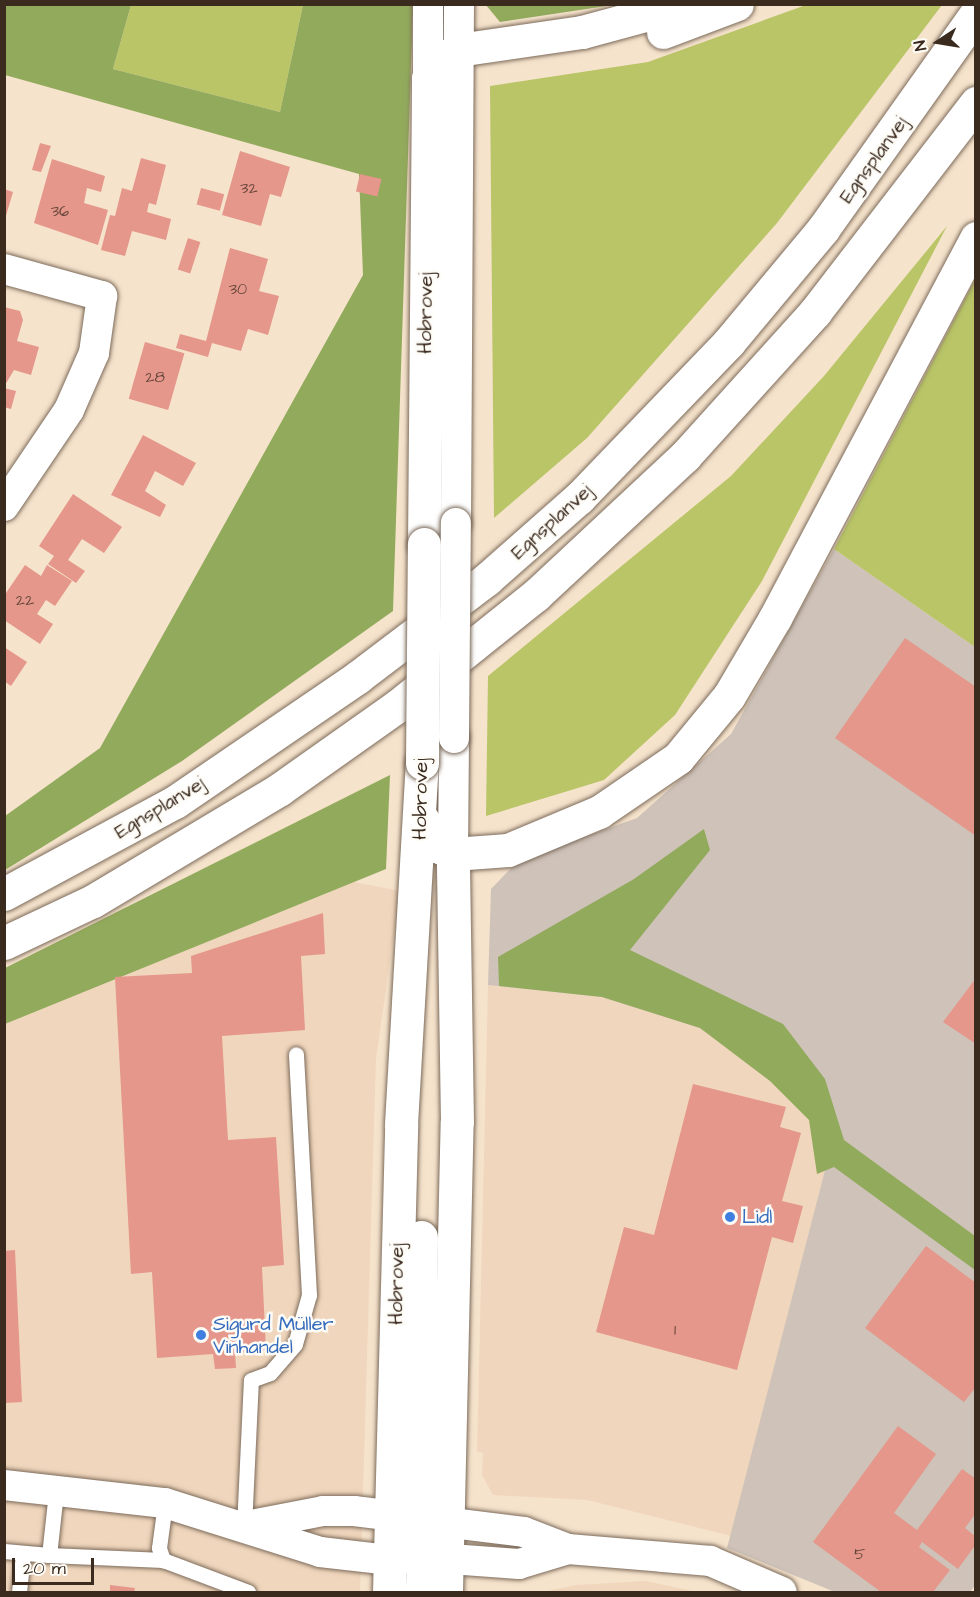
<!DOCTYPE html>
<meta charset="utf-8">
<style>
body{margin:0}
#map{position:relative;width:980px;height:1597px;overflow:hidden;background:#f6e3cc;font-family:"Architects Daughter",sans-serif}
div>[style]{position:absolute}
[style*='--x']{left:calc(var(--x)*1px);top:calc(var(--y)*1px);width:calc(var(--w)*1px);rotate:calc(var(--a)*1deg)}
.built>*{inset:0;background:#f0d6bc}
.industrial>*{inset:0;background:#cec2b9}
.green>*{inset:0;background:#b9c567}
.forest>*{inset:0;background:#92aa5c}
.building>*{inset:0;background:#e4978a;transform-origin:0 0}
.roads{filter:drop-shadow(0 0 2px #7c6b5b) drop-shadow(0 0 2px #7c6b5b)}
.lane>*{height:15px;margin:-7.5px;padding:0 7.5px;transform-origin:7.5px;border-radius:7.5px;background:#fff}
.street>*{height:30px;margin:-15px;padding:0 15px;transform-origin:15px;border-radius:15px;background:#fff}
.secondary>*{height:33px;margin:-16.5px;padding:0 16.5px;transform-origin:16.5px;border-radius:16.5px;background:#fff}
.bridges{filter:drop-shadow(0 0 2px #7c6b5b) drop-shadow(0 0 2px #7c6b5b)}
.street-bridge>*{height:30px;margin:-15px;padding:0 15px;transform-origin:15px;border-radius:15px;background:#fff}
.secondary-bridge>*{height:33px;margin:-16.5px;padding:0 16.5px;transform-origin:16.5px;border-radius:16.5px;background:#fff}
.dots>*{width:16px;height:16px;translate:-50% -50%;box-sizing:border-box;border:3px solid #fdfcf7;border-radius:50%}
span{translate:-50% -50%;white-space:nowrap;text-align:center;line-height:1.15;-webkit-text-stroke:5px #fdfcf7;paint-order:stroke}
.number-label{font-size:16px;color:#654539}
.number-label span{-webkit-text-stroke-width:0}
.street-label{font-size:20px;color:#3b2a1e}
.shop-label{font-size:20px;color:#366cbe}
.left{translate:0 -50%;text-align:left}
.frame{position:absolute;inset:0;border:6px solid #3b2a1e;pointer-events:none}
.north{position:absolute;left:908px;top:12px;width:60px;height:60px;-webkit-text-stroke:4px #fdfcf7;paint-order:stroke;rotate:258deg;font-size:16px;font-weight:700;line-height:24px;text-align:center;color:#3b2a1e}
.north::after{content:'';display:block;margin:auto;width:21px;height:27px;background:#3b2a1e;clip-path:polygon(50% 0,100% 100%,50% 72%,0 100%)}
.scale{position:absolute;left:12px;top:1558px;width:82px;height:27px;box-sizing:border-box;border:3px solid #3b2a1e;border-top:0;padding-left:8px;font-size:18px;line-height:21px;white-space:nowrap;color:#3b2a1e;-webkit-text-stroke:4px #fdfcf7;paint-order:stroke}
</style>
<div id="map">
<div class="built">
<i style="clip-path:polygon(354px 882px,400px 891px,376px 1059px,360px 1592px,5px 1592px,5px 1024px)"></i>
<i style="clip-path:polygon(488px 985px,602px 997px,700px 1028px,838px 1120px,731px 1536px,587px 1500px,493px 1495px,482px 1475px,483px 1453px,477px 1452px)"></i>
<i style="clip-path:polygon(646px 1581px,697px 1592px,543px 1592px,576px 1585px)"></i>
</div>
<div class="industrial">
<i style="clip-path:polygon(834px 549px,975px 647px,976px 1584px,970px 1592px,835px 1592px,727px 1548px,838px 1120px,700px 1028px,602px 997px,488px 985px,491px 889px,518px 861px,637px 818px,731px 734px)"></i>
</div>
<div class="green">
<i style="clip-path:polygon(131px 5px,303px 5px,280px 112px,113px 69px)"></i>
<i style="clip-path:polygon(806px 5px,942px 5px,777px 223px,587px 438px,494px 518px,490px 86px,648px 62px)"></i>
<i style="clip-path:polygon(947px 226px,762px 581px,675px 715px,604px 780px,486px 816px,488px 676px,731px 476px,824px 376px)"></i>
<i style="clip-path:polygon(975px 280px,975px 647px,834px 549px)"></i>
</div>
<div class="forest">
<i style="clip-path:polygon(5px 5px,131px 5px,113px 69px,280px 112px,303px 5px,413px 5px,393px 611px,182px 761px,5px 870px,5px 816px,100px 748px,363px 275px,359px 174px,5px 75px)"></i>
<i style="clip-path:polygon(486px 5px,613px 5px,500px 22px)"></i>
<i style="clip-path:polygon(390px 775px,386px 869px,5px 1024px,5px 968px)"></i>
<i style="clip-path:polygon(704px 829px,710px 850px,630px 950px,783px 1024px,825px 1079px,844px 1140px,975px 1236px,975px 1270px,834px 1167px,817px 1174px,809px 1120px,770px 1081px,700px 1028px,602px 997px,499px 986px,498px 957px,634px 879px)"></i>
</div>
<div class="building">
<i style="clip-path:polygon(40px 143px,51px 146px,41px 172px,32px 170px)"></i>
<i style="clip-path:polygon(240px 151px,290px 167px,281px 197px,270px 194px,261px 226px,222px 215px)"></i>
<i style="clip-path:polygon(141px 158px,166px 165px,156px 205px,149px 203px,147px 212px,171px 219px,166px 240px,132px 231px,125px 256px,101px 250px,110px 215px,115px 216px,122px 188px,132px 191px)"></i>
<i style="clip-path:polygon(52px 159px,105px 176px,101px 192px,87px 188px,84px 203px,108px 210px,98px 245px,34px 223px)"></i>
<i style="left:360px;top:174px;width:22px;height:18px;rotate:13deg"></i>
<i style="left:201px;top:188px;width:24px;height:17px;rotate:15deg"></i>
<i style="clip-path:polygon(4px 189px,13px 192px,5px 219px,4px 219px)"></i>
<i style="left:188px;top:238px;width:13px;height:33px;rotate:18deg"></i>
<i style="clip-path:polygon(230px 248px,268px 259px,259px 291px,279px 296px,268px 335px,248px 329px,241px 351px,212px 343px,208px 357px,176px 348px,180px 334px,206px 341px)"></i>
<i style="clip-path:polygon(4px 307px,20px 311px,23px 320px,17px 341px,39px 347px,31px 375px,14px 370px,5px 385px)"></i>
<i style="left:145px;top:342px;width:41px;height:59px;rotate:16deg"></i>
<i style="clip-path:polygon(4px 388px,16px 391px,11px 409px,4px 407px)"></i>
<i style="clip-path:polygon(143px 435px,196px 463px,183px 486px,155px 471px,145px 491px,166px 505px,160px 517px,111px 495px)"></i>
<i style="clip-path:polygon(73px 494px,122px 527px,104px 553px,82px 539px,68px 560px,85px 571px,76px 583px,48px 564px,54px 556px,39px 546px)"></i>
<i style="clip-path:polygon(25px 565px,41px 576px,47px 565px,72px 581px,55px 606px,46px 600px,37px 614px,53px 624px,40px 644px,4px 620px,4px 596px)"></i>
<i style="clip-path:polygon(905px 638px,976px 687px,976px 836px,835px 738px)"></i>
<i style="clip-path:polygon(4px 647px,27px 662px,11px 686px,4px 681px)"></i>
<i style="clip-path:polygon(323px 913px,325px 954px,301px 956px,305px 1030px,222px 1036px,228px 1140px,276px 1137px,284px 1265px,262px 1267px,266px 1350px,235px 1353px,236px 1368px,215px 1369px,213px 1354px,157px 1358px,152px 1272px,131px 1274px,115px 977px,192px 973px,191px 956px)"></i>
<i style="clip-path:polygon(976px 978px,976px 1044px,943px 1022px)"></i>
<i style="clip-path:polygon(693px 1084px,786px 1107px,780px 1127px,801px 1133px,782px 1201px,803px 1206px,793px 1243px,772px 1237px,737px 1370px,596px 1332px,624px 1227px,654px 1235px)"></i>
<i style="clip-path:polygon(926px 1246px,976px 1283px,976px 1387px,964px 1402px,865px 1328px)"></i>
<i style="clip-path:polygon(15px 1250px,22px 1402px,4px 1403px,4px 1251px)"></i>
<i style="clip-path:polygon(898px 1426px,936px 1454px,894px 1513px,917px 1530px,962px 1469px,976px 1479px,976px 1513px,965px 1528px,976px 1537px,976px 1544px,958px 1569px,922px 1542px,919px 1547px,950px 1570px,933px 1592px,881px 1592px,813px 1542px)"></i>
<i style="clip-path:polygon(110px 1585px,135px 1588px,134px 1592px,110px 1592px)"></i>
</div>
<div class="roads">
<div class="lane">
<i style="--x:56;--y:1492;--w:63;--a:96.3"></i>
<i style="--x:49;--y:1555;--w:114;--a:2.5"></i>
<i style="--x:165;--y:1503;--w:45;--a:97.6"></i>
<i style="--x:159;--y:1548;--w:13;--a:72"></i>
<i style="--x:163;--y:1560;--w:91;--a:20.6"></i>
<i style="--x:244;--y:1527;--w:147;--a:-87.3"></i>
<i style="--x:251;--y:1380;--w:20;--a:-20"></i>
<i style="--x:270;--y:1373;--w:38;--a:-49"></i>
<i style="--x:295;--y:1344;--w:51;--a:-74.1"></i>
<i style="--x:309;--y:1295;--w:241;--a:-93.1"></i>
<i style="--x:4;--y:1551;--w:45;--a:5.1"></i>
<i style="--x:19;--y:1592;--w:39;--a:-84"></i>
</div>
<div class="street">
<i style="--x:428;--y:4;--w:74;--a:90"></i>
<i style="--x:4;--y:269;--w:102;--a:15.4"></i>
<i style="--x:102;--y:296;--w:58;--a:98"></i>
<i style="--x:94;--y:353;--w:62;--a:113.7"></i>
<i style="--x:69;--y:410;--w:116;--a:124.1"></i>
<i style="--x:456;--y:523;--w:519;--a:-89.67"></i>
<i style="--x:453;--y:854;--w:116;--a:-89.5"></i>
<i style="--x:4;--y:1485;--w:162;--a:6.4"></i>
<i style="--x:165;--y:1503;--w:163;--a:17.5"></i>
<i style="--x:320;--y:1552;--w:69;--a:6.6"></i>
<i style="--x:389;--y:1560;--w:34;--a:-5"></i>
<i style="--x:423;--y:1557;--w:96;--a:4.2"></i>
<i style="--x:519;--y:1564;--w:51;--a:-17"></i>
<i style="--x:246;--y:1526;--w:78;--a:-11"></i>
<i style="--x:323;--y:1511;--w:31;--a:0"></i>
<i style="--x:354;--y:1511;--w:171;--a:7"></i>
<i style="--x:524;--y:1532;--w:47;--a:21.1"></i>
<i style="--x:568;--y:1549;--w:143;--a:4.8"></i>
<i style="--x:710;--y:1561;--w:78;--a:23.3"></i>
</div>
<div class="secondary">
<i style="--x:663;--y:32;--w:79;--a:-20.7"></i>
<i style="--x:424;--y:544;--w:466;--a:-89.5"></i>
<i style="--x:428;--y:78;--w:16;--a:-68"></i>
<i style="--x:434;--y:63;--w:27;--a:-28"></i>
<i style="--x:458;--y:50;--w:125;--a:-8.3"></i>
<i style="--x:582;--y:32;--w:108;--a:-15.1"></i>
<i style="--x:421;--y:817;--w:36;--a:58"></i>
<i style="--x:440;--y:847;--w:15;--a:28"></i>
<i style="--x:453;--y:854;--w:55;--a:-4.2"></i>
<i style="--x:508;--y:850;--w:99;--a:-22.7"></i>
<i style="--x:599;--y:812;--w:96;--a:-34.4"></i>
<i style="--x:678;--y:758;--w:80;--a:-50.6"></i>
<i style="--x:729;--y:696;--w:91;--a:-59.5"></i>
<i style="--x:775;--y:618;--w:430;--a:-62.1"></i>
<i style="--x:4;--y:894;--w:194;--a:-28.3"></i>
<i style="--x:175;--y:802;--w:222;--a:-34.3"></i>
<i style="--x:358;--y:677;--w:162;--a:-37.2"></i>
<i style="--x:487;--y:579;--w:123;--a:-41.4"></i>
<i style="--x:579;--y:498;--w:216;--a:-46.1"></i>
<i style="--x:729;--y:342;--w:147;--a:-50.2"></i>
<i style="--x:823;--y:229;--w:264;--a:-54.6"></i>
<i style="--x:4;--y:943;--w:98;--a:-25.3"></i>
<i style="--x:93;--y:901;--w:218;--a:-30.9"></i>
<i style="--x:280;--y:789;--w:142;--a:-35.3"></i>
<i style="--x:396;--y:707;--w:179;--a:-38.7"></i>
<i style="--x:536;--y:595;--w:204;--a:-43"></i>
<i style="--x:685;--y:456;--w:194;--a:-47.9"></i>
<i style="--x:815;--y:312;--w:264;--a:-52.4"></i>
<i style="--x:421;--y:1237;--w:282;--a:90.6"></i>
<i style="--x:418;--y:1519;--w:50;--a:54.7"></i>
<i style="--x:402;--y:1529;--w:35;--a:53"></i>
<i style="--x:423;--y:1557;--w:35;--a:92"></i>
<i style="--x:389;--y:1592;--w:468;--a:-88.5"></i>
<i style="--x:401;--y:1124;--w:362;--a:-86.7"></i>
<i style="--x:446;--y:1592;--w:470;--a:-88.7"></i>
<i style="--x:457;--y:1122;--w:268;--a:-90.9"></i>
</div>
</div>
<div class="bridges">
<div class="street-bridge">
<i style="--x:454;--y:738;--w:215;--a:-89.5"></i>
</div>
<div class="secondary-bridge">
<i style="--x:422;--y:763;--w:219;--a:-89.5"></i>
</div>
</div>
<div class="dots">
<i style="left:730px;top:1217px;background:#3f7fe0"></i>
<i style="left:201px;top:1335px;background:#3f7fe0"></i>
</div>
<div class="number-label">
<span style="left:249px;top:188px">32</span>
<span style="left:60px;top:211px">36</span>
<span style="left:238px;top:289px">30</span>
<span style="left:155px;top:377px">28</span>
<span style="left:25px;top:600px">22</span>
<span style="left:675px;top:1330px">1</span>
<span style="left:860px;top:1554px">5</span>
</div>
<div class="street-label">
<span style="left:874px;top:160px;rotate:-54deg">Egnsplanvej</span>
<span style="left:426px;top:313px;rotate:-89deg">Hobrovej</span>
<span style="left:552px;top:522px;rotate:-42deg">Egnsplanvej</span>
<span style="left:421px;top:799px;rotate:-89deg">Hobrovej</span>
<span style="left:160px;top:808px;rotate:-31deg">Egnsplanvej</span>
<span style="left:397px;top:1284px;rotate:-89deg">Hobrovej</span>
</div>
<div class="shop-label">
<span class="left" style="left:742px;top:1217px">Lidl</span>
<span class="left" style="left:213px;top:1336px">Sigurd Müller<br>Vinhandel</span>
</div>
<div class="frame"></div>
<div class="north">N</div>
<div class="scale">20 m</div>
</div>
